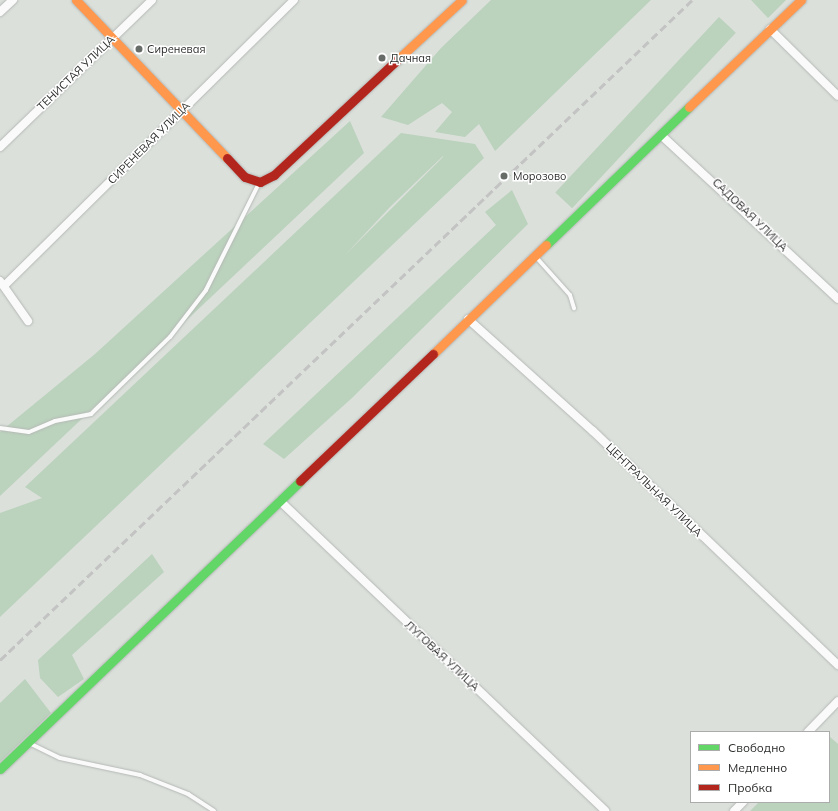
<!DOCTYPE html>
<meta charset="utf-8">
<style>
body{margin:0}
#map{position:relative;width:838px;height:811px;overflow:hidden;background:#dbe0db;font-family:Mulish,sans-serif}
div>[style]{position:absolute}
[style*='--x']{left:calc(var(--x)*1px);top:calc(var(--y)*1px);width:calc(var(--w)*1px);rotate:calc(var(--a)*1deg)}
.green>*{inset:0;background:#bbd2bd;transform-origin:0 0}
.roads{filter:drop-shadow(0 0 1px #b5b8b5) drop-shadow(0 0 1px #b5b8b5)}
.lane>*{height:4px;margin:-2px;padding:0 2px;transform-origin:2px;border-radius:2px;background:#fafafa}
.street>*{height:8px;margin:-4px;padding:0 4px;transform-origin:4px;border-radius:4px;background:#fafafa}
.fast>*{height:9px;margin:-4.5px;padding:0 4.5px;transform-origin:4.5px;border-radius:4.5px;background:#63d668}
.slow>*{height:9px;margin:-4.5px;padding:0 4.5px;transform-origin:4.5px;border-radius:4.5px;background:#ff974d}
.jam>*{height:9px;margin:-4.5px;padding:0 4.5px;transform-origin:4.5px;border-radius:4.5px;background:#b3261e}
.rail>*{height:2.5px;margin-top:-1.25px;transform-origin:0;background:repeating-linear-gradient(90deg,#c2c3c2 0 8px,transparent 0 12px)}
.dots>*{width:11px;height:11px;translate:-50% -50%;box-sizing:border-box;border:2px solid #fff;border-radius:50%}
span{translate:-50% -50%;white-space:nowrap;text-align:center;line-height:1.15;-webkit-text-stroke:3px #fff;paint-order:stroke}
.poi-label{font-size:11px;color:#2a2d2a}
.left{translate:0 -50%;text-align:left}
.street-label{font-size:11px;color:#2a2d2a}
.legend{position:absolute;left:690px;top:731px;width:140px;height:72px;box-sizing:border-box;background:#fff;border:1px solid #aaabaa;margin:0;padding:5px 7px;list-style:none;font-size:12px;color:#2a2d2a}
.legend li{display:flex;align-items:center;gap:8px;height:20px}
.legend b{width:20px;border:1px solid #aaabaa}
</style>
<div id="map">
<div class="green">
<i style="clip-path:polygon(491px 0,651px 0,495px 151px,479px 124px,465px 137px,435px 132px,452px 112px,442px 103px,408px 125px,381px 117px,441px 48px)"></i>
<i style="clip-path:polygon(751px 0,786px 0,768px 18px)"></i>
<i style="left:719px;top:17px;width:23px;height:240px;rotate:43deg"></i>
<i style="clip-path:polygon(350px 121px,364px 153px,0 496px,0 432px,95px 354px)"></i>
<i style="clip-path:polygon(evenodd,401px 133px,475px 144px,484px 158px,0 617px,0 513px,42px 498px,25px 487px,401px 133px,443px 156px,443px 157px,345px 255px,390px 207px,443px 156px)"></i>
<i style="clip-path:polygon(512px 190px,528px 224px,352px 398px,284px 459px,263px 444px,496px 225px,485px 212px)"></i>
<i style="clip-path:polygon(152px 554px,164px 572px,72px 655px,84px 679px,58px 697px,40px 678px,38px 660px)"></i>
<i style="clip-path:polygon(25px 679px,51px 713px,0 762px,0 703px)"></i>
<i style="clip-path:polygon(829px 736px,838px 744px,838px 811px,750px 811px,759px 802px,829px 802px)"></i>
</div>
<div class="roads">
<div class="lane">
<i style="--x:536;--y:257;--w:51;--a:48.2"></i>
<i style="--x:570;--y:295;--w:14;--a:73"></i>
<i style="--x:0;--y:428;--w:29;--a:8"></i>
<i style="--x:29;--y:432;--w:28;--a:-23"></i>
<i style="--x:55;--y:421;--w:37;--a:-11"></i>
<i style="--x:91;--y:414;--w:110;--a:-44.3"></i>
<i style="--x:170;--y:337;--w:59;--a:-52.5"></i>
<i style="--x:206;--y:290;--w:119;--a:-63.6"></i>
<i style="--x:29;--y:743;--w:34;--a:26"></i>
<i style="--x:60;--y:758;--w:82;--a:12"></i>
<i style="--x:140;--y:775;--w:52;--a:21.6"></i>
<i style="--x:188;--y:794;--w:31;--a:33"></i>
</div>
<div class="street">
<i style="--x:0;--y:12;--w:18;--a:-43"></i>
<i style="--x:770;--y:29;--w:95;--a:44.6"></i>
<i style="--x:661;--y:135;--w:241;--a:42.8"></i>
<i style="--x:0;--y:147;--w:211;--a:-44"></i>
<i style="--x:0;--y:281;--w:49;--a:55"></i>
<i style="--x:4;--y:286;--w:407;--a:-44.6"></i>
<i style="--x:468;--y:319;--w:168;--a:41.9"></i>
<i style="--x:593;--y:431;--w:339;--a:43.7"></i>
<i style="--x:280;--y:501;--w:449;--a:43.6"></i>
<i style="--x:808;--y:732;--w:43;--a:-45.9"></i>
<i style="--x:734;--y:811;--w:13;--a:-45"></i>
</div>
<div class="fast">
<i style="--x:546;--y:245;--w:199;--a:-44"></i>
<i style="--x:0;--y:769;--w:416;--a:-43.8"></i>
</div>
<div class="slow">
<i style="--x:76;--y:0;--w:219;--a:46.3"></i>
<i style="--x:397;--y:60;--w:88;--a:-42.7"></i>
<i style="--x:689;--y:107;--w:155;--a:-43.7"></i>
<i style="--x:433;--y:354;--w:157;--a:-44"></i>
</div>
<div class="jam">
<i style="--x:227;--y:158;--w:26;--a:47"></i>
<i style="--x:245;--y:177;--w:16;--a:18"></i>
<i style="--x:260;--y:182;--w:16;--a:-27"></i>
<i style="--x:274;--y:175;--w:168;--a:-43.1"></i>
<i style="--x:300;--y:481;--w:184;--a:-43.7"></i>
</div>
</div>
<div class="rail">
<i style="--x:0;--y:660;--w:956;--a:-43.64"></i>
</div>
<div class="dots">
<i style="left:139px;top:49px;background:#686c68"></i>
<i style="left:382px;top:58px;background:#686c68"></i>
<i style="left:504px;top:176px;background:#686c68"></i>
</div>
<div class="poi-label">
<span class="left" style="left:147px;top:49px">Сиреневая</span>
<span class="left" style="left:390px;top:58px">Дачная</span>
<span class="left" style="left:513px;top:176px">Морозово</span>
</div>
<div class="street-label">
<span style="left:76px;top:73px;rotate:-44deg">ТЕНИСТАЯ УЛИЦА</span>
<span style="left:149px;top:143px;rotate:-45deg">СИРЕНЕВАЯ УЛИЦА</span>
<span style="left:750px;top:215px;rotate:44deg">САДОВАЯ УЛИЦА</span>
<span style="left:654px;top:490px;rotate:44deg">ЦЕНТРАЛЬНАЯ УЛИЦА</span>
<span style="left:442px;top:656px;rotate:43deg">ЛУГОВАЯ УЛИЦА</span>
</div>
<ul class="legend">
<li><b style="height:5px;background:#63d668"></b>Свободно</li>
<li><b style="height:5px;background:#ff974d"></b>Медленно</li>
<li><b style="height:5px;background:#b3261e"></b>Пробка</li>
</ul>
</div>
